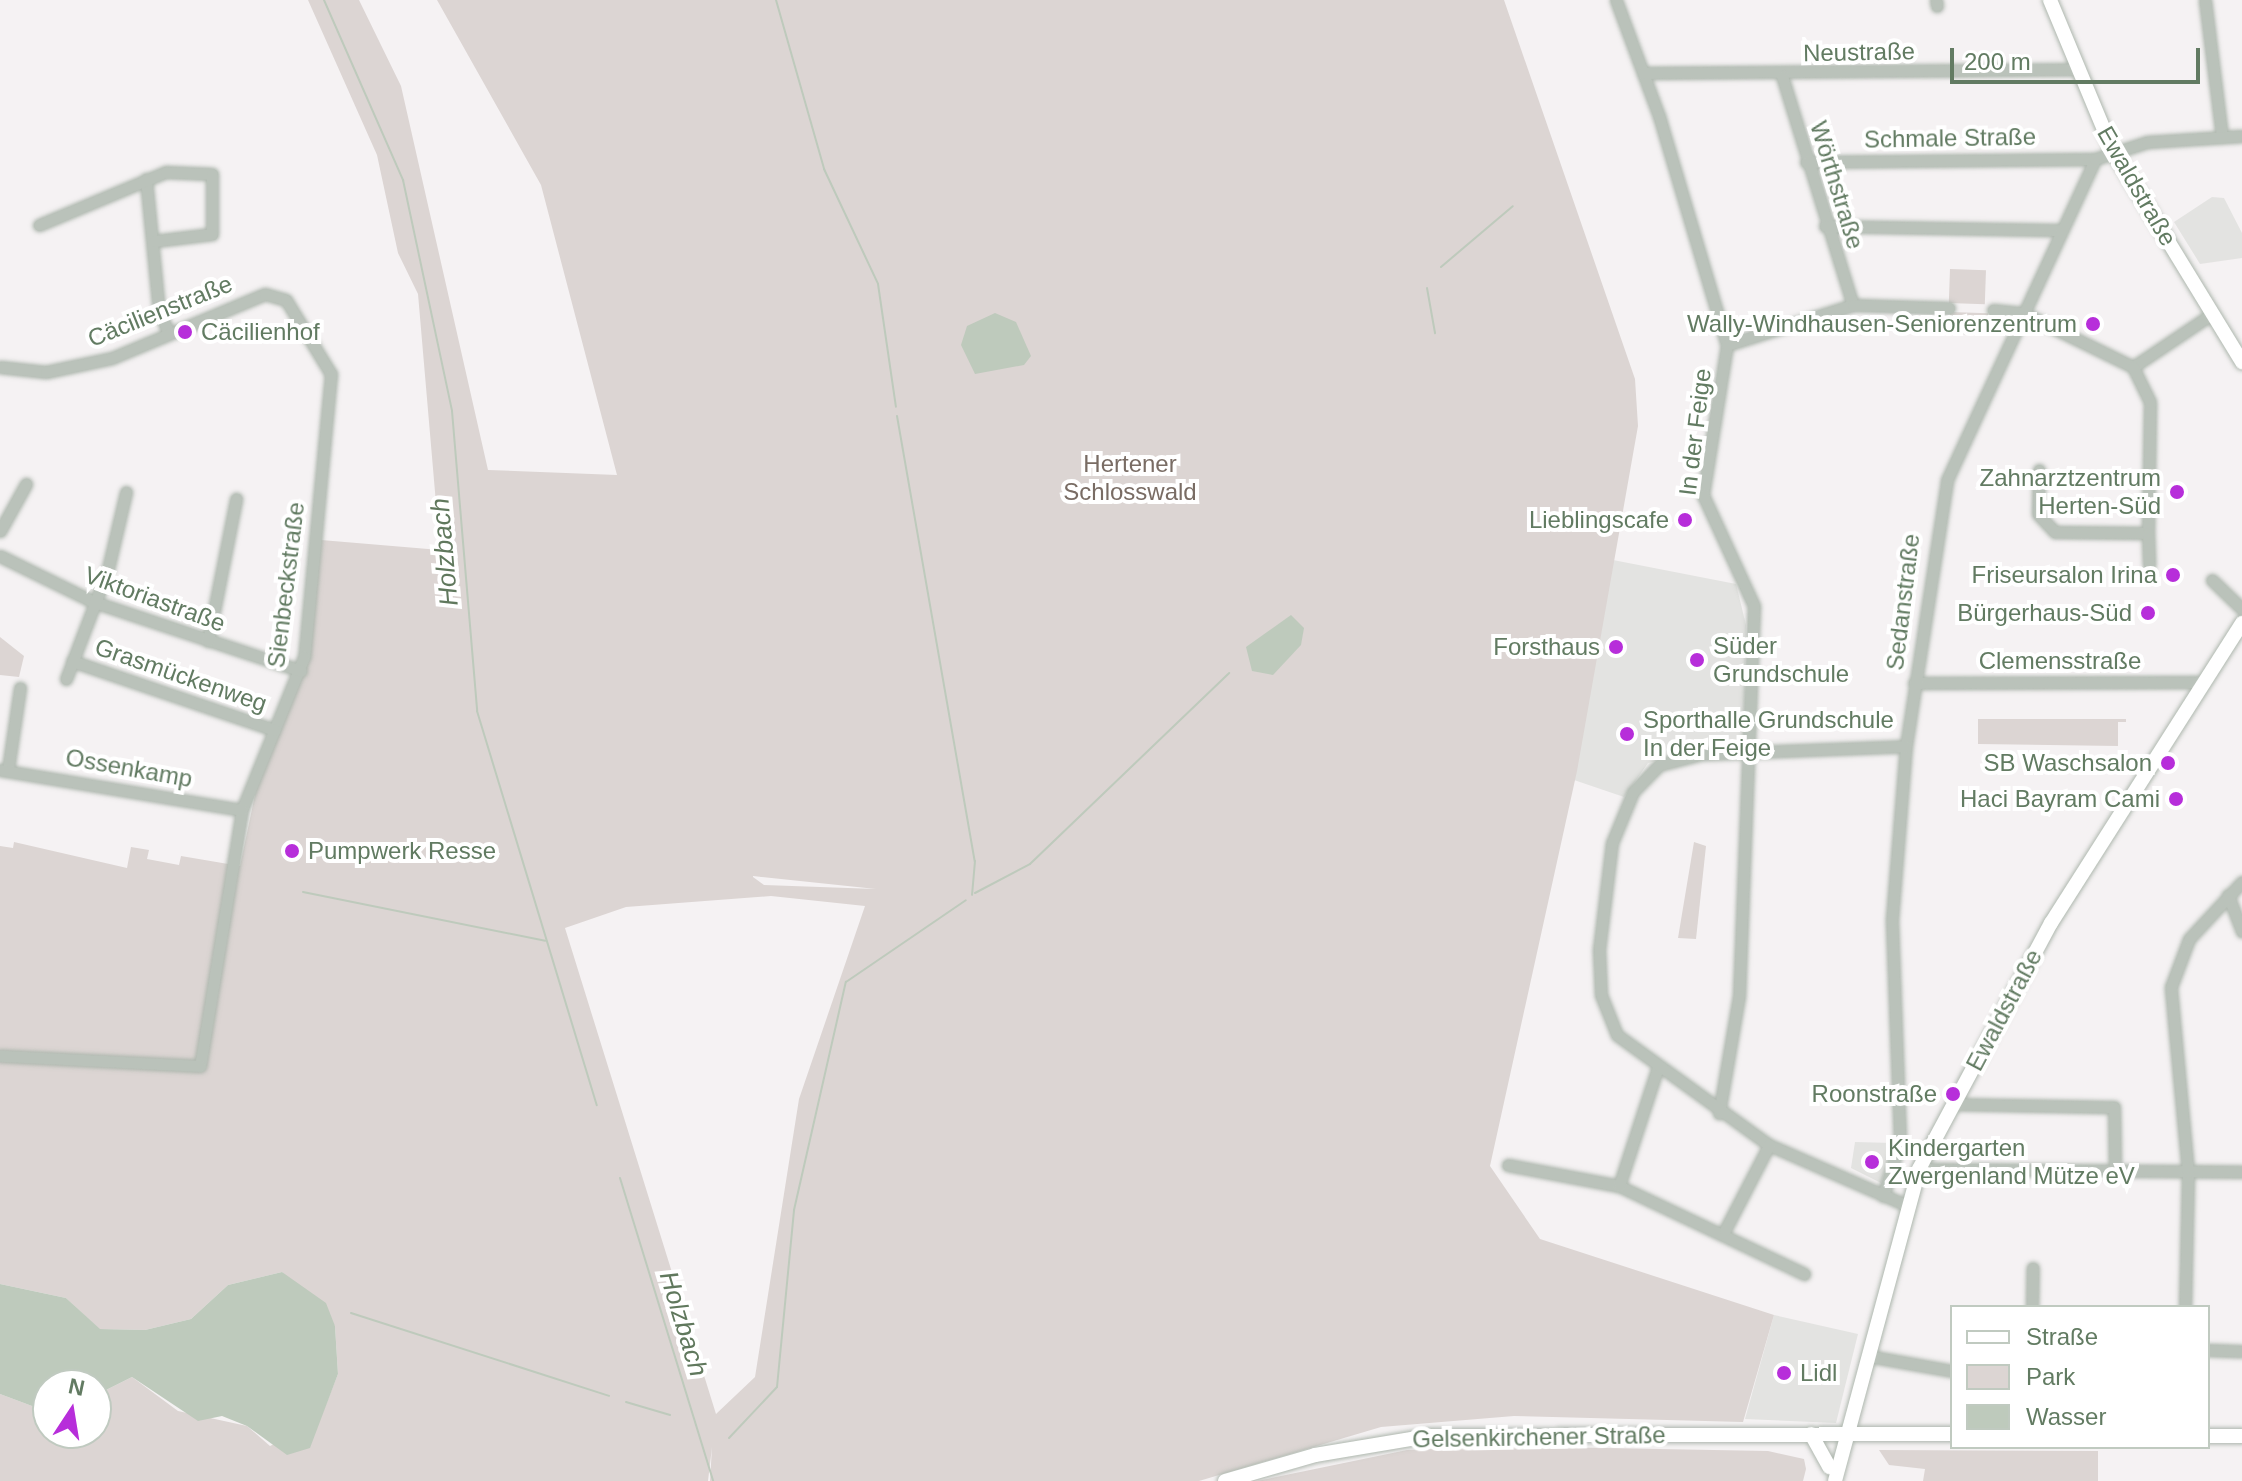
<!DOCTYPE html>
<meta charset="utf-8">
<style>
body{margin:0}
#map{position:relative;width:2242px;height:1481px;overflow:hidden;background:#f5f2f3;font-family:Helvetica,sans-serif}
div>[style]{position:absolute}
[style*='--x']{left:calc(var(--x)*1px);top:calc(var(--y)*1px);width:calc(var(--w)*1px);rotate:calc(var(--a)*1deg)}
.built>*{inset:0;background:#e3e3e1}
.green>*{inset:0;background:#dcd5d3;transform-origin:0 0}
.water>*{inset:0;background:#becabc}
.stream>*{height:2px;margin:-1px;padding:0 1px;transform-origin:1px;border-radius:1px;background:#becabc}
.roads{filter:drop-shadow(0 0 2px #aeb7ae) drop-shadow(0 0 2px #aeb7ae)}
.minor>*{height:11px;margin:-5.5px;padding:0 5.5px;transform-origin:5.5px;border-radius:5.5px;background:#bac2ba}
.major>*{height:14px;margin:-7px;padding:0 7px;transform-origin:7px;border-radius:7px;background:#fff}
.dots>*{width:22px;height:22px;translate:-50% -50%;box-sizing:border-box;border:4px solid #fff;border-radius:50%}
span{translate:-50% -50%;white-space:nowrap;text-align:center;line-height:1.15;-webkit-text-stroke:8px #fff;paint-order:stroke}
.street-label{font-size:24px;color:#627b62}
.poi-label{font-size:24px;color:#627b62}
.right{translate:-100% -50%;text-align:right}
.left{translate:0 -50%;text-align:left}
.park-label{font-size:24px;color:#796c64}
.water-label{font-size:26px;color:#60785d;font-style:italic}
.legend{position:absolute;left:1950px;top:1305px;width:260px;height:144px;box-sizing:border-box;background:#fff;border:2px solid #c0cac0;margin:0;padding:10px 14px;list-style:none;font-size:24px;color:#627b62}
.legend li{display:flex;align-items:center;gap:16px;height:40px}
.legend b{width:40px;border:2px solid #c0cac0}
.north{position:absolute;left:32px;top:1369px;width:80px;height:80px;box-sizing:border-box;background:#fff;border:2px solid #c0cac0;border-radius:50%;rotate:12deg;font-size:22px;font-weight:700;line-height:32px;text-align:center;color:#627b62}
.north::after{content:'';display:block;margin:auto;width:28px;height:36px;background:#b72eda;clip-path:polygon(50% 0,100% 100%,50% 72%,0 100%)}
.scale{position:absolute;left:1950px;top:48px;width:250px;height:36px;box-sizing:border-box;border:4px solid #627b62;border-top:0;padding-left:10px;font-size:24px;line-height:28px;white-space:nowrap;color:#627b62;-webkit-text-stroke:6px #fff;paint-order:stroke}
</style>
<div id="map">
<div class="built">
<i style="clip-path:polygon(2212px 197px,2224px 198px,2242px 233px,2242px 258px,2200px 264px,2174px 222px)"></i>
<i style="clip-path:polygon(1613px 560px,1736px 584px,1746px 625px,1744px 741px,1648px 763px,1624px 797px,1574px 780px)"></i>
<i style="clip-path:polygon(1855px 1142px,1893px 1143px,1881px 1183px,1851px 1168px)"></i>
<i style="clip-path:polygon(1774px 1315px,1858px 1334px,1836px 1423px,1745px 1419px)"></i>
</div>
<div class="green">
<i style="clip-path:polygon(evenodd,308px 0,359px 0,401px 86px,488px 470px,617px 475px,541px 185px,437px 0,1504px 0,1635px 379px,1638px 426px,1577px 771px,1490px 1166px,1540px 1239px,1774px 1315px,1743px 1422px,1514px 1416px,1381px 1427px,1199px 1481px,710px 1481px,712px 1447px,708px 1481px,0 1481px,0 1394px,48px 1412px,48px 1433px,96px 1433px,96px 1395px,132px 1377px,178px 1411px,247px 1426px,270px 1446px,319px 1422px,338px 1374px,335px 1326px,282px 1272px,228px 1285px,191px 1319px,145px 1330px,99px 1329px,66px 1298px,0 1284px,0 846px,13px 848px,14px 842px,127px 868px,131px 847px,149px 850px,147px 859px,179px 865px,181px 856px,240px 866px,259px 776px,306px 666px,321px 540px,440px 550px,418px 294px,398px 253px,377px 155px,308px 0,753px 877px,753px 876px,876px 889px,764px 885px,753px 877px,308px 0,771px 896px,865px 906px,799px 1099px,755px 1377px,716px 1414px,565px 928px,626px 907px,771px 896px)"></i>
<i style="left:1950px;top:269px;width:36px;height:34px;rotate:2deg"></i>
<i style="left:1950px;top:312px;width:38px;height:22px;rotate:2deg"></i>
<i style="clip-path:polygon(0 637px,24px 656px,19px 677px,0 675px)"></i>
<i style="clip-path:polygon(1978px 719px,2126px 719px,2126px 722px,2118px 722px,2118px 746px,1978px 744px)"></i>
<i style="clip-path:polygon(1694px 842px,1706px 846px,1696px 939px,1678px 938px)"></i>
<i style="clip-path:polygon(1495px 1446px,1768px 1451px,1804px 1459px,1806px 1469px,1803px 1481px,1257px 1481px,1407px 1450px)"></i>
<i style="clip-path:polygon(1879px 1450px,2098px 1451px,2098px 1481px,1923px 1481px,1925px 1469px,1889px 1465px)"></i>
</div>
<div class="water">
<i style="clip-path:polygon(995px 313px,1016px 322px,1031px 356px,1024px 365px,975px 374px,961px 345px,967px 326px)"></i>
<i style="clip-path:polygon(1291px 615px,1304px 628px,1301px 645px,1273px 675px,1252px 671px,1246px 647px)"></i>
<i style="clip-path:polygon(282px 1272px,326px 1303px,335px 1326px,338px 1374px,310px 1448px,287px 1455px,247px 1426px,222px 1416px,198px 1421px,132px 1377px,96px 1395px,96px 1385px,48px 1385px,48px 1412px,0 1394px,0 1284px,66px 1298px,100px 1329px,145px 1330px,191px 1319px,228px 1285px)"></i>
</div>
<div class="stream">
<i style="--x:324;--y:0;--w:197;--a:66.3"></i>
<i style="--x:403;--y:180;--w:236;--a:78"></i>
<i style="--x:452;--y:411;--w:301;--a:85.2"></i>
<i style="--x:477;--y:711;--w:412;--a:73.1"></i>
<i style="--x:776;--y:0;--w:176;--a:74.1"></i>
<i style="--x:824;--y:169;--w:127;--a:64.8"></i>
<i style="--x:878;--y:284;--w:124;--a:81.7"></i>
<i style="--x:1441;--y:267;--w:94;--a:-40.3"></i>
<i style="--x:1427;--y:288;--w:46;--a:79.9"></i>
<i style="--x:897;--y:416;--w:452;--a:80.1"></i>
<i style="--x:975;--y:861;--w:34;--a:95"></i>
<i style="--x:303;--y:892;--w:247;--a:11.4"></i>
<i style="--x:975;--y:893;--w:62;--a:-27.8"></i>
<i style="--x:1030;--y:864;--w:276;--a:-43.8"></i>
<i style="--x:620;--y:1178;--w:317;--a:72.9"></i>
<i style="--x:351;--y:1313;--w:271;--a:17.8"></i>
<i style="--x:626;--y:1402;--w:46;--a:16.5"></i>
<i style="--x:729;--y:1438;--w:70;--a:-46.7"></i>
<i style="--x:777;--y:1387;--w:178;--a:-84.5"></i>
<i style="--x:794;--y:1210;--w:234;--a:-77.2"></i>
<i style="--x:846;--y:982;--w:145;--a:-34.3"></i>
</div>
<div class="roads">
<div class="minor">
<i style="--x:1616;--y:0;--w:124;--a:69.7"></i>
<i style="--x:1659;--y:116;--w:239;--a:73.5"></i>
<i style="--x:1727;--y:345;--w:152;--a:99.1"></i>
<i style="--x:1703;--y:495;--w:122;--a:65.3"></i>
<i style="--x:1754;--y:606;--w:390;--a:92.2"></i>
<i style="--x:1739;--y:996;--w:119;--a:99.7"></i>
<i style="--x:1936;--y:0;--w:6;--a:81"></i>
<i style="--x:2205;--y:0;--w:138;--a:82.9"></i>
<i style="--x:1643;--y:73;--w:433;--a:-0.5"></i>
<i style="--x:1782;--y:76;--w:240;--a:72.8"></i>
<i style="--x:1806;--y:162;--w:289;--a:-0.6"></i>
<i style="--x:146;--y:179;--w:133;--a:84.4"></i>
<i style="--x:159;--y:311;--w:24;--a:66"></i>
<i style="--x:39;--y:225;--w:138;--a:-22.7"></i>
<i style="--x:166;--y:172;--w:46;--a:2.5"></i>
<i style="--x:212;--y:174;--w:60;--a:90"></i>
<i style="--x:212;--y:234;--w:58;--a:173.1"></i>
<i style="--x:1825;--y:226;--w:237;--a:1"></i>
<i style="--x:1993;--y:310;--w:30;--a:6"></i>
<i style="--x:2023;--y:313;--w:123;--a:26.1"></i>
<i style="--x:2133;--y:367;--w:95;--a:-33.9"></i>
<i style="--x:1727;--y:345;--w:132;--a:-17.6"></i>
<i style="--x:1853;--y:305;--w:96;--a:1.8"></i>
<i style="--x:0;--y:367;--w:46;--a:6.2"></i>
<i style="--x:46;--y:372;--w:67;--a:-12"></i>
<i style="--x:112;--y:358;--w:166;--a:-22.7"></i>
<i style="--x:265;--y:294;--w:22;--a:16"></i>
<i style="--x:286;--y:300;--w:87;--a:58.7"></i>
<i style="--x:331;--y:374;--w:284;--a:95.4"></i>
<i style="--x:304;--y:657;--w:165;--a:112.1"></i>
<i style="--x:242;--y:810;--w:259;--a:99.3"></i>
<i style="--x:200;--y:1066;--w:200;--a:-177.1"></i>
<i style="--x:2039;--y:470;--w:44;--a:91.3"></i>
<i style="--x:2038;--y:514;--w:25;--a:47"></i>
<i style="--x:2055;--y:532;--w:93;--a:0.6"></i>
<i style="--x:2148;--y:533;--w:131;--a:-89.1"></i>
<i style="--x:2150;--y:402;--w:39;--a:-116"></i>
<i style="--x:0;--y:531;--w:54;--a:-61"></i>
<i style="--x:2148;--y:533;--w:32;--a:88"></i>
<i style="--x:0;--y:556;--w:105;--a:26.1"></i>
<i style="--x:94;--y:602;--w:218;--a:18.4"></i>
<i style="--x:2212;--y:580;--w:42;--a:44"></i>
<i style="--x:208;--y:641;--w:145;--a:-78.8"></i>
<i style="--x:72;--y:661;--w:214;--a:18.8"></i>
<i style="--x:66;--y:679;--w:118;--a:-69.1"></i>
<i style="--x:108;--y:569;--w:79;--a:-76.8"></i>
<i style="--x:1914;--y:683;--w:291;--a:-0.2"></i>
<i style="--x:8;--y:769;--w:82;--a:-81.6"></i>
<i style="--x:0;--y:770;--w:245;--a:9.4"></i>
<i style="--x:2228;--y:895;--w:39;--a:69"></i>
<i style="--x:1954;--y:1104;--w:160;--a:1.1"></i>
<i style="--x:2114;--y:1107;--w:64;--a:89.1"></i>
<i style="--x:1508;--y:1165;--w:113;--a:10.7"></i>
<i style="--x:1619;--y:1186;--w:205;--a:25.4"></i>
<i style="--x:1919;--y:1169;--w:323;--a:0.5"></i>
<i style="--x:1619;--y:1186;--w:125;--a:-71.9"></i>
<i style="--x:1883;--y:1196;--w:58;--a:-72.8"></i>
<i style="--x:1900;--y:1141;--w:222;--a:-92.1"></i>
<i style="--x:1892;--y:919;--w:174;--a:-85.4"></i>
<i style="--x:1906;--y:746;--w:269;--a:-81.2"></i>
<i style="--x:1947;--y:480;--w:353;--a:-65.2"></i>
<i style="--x:2095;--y:159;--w:55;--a:-18.1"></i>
<i style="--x:2147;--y:142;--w:95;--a:-3.6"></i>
<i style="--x:1906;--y:1205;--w:150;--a:-156.3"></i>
<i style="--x:1769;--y:1145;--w:188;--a:-144.1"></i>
<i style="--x:1617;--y:1035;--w:43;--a:-111.8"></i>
<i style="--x:1601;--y:995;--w:45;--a:-92.5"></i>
<i style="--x:1599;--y:950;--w:108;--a:-83.1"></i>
<i style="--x:1612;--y:843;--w:55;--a:-67.6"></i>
<i style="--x:1633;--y:792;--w:37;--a:-46"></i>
<i style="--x:1659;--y:765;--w:43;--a:-14.7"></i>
<i style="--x:1701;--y:754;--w:205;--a:-2.2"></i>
<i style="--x:1725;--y:1230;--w:96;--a:-62.6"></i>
<i style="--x:2032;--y:1307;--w:39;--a:-89"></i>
<i style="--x:2185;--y:1307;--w:135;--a:-88.7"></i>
<i style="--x:2188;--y:1172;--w:186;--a:-95.3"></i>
<i style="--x:2171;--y:987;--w:51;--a:-69.4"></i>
<i style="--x:2189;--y:939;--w:78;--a:-47.1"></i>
<i style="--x:2208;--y:1350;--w:34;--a:2"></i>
<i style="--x:1868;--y:1356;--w:85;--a:10.1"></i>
</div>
<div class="major">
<i style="--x:2050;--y:0;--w:161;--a:67.4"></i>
<i style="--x:2112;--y:149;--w:250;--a:58.6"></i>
<i style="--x:1811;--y:1434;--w:38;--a:61"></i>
<i style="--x:2208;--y:1436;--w:34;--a:0"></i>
<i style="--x:1225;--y:1481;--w:94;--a:-16.1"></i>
<i style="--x:1315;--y:1455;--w:116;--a:-9.5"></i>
<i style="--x:1429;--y:1436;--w:523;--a:-0.22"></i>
<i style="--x:1835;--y:1481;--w:323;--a:-74.9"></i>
<i style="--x:1919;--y:1169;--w:279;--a:-61.8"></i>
<i style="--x:2051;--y:923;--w:356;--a:-57.5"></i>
</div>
</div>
<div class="dots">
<i style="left:2093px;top:324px;background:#b72eda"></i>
<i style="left:185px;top:332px;background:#b72eda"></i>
<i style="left:2177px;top:492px;background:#b72eda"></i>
<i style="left:1685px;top:520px;background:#b72eda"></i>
<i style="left:2173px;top:575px;background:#b72eda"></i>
<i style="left:2148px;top:613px;background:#b72eda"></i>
<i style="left:1616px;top:647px;background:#b72eda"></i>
<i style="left:1697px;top:660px;background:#b72eda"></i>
<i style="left:1627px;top:734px;background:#b72eda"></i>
<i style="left:2168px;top:763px;background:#b72eda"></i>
<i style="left:2176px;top:799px;background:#b72eda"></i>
<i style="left:292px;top:851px;background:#b72eda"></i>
<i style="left:1953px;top:1094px;background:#b72eda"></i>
<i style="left:1872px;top:1162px;background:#b72eda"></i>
<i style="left:1784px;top:1373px;background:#b72eda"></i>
</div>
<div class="street-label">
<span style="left:1859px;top:52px;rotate:-1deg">Neustraße</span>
<span style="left:1950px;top:138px;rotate:-1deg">Schmale Straße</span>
<span style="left:1837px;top:185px;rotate:73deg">Wörthstraße</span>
<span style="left:2137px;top:186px;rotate:60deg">Ewaldstraße</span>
<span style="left:160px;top:311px;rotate:-22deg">Cäcilienstraße</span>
<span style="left:1695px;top:432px;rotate:-83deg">In der Feige</span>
<span style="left:286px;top:585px;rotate:-83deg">Sienbeckstraße</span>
<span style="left:155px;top:599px;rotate:20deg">Viktoriastraße</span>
<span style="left:1903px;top:602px;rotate:-83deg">Sedanstraße</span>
<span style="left:2060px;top:661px">Clemensstraße</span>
<span style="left:181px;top:675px;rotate:19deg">Grasmückenweg</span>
<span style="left:129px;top:768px;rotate:10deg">Ossenkamp</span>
<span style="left:2004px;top:1010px;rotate:-62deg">Ewaldstraße</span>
<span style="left:1539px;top:1437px;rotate:-1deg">Gelsenkirchener Straße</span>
</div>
<div class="poi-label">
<span class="right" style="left:2077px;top:324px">Wally-Windhausen-Seniorenzentrum</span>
<span class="left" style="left:201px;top:332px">Cäcilienhof</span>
<span class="right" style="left:2161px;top:492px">Zahnarztzentrum<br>Herten-Süd</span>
<span class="right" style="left:1669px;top:520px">Lieblingscafe</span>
<span class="right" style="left:2157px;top:575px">Friseursalon Irina</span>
<span class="right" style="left:2132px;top:613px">Bürgerhaus-Süd</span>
<span class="left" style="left:1713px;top:660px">Süder<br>Grundschule</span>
<span class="right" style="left:1600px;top:647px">Forsthaus</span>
<span class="left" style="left:1643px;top:734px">Sporthalle Grundschule<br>In der Feige</span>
<span class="right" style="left:2152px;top:763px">SB Waschsalon</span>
<span class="right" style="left:2160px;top:799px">Haci Bayram Cami</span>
<span class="left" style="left:308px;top:851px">Pumpwerk Resse</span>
<span class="right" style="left:1937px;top:1094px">Roonstraße</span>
<span class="left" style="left:1888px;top:1162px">Kindergarten<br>Zwergenland Mütze eV</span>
<span class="left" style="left:1800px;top:1373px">Lidl</span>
</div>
<div class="park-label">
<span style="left:1130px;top:478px">Hertener<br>Schlosswald</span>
</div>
<div class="water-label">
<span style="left:445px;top:552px;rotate:-95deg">Holzbach</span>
<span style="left:683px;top:1324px;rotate:73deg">Holzbach</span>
</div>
<ul class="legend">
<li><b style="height:10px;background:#fff"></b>Straße</li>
<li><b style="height:22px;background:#dcd5d3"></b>Park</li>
<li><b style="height:22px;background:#becabc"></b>Wasser</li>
</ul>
<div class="north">N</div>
<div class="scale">200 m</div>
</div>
